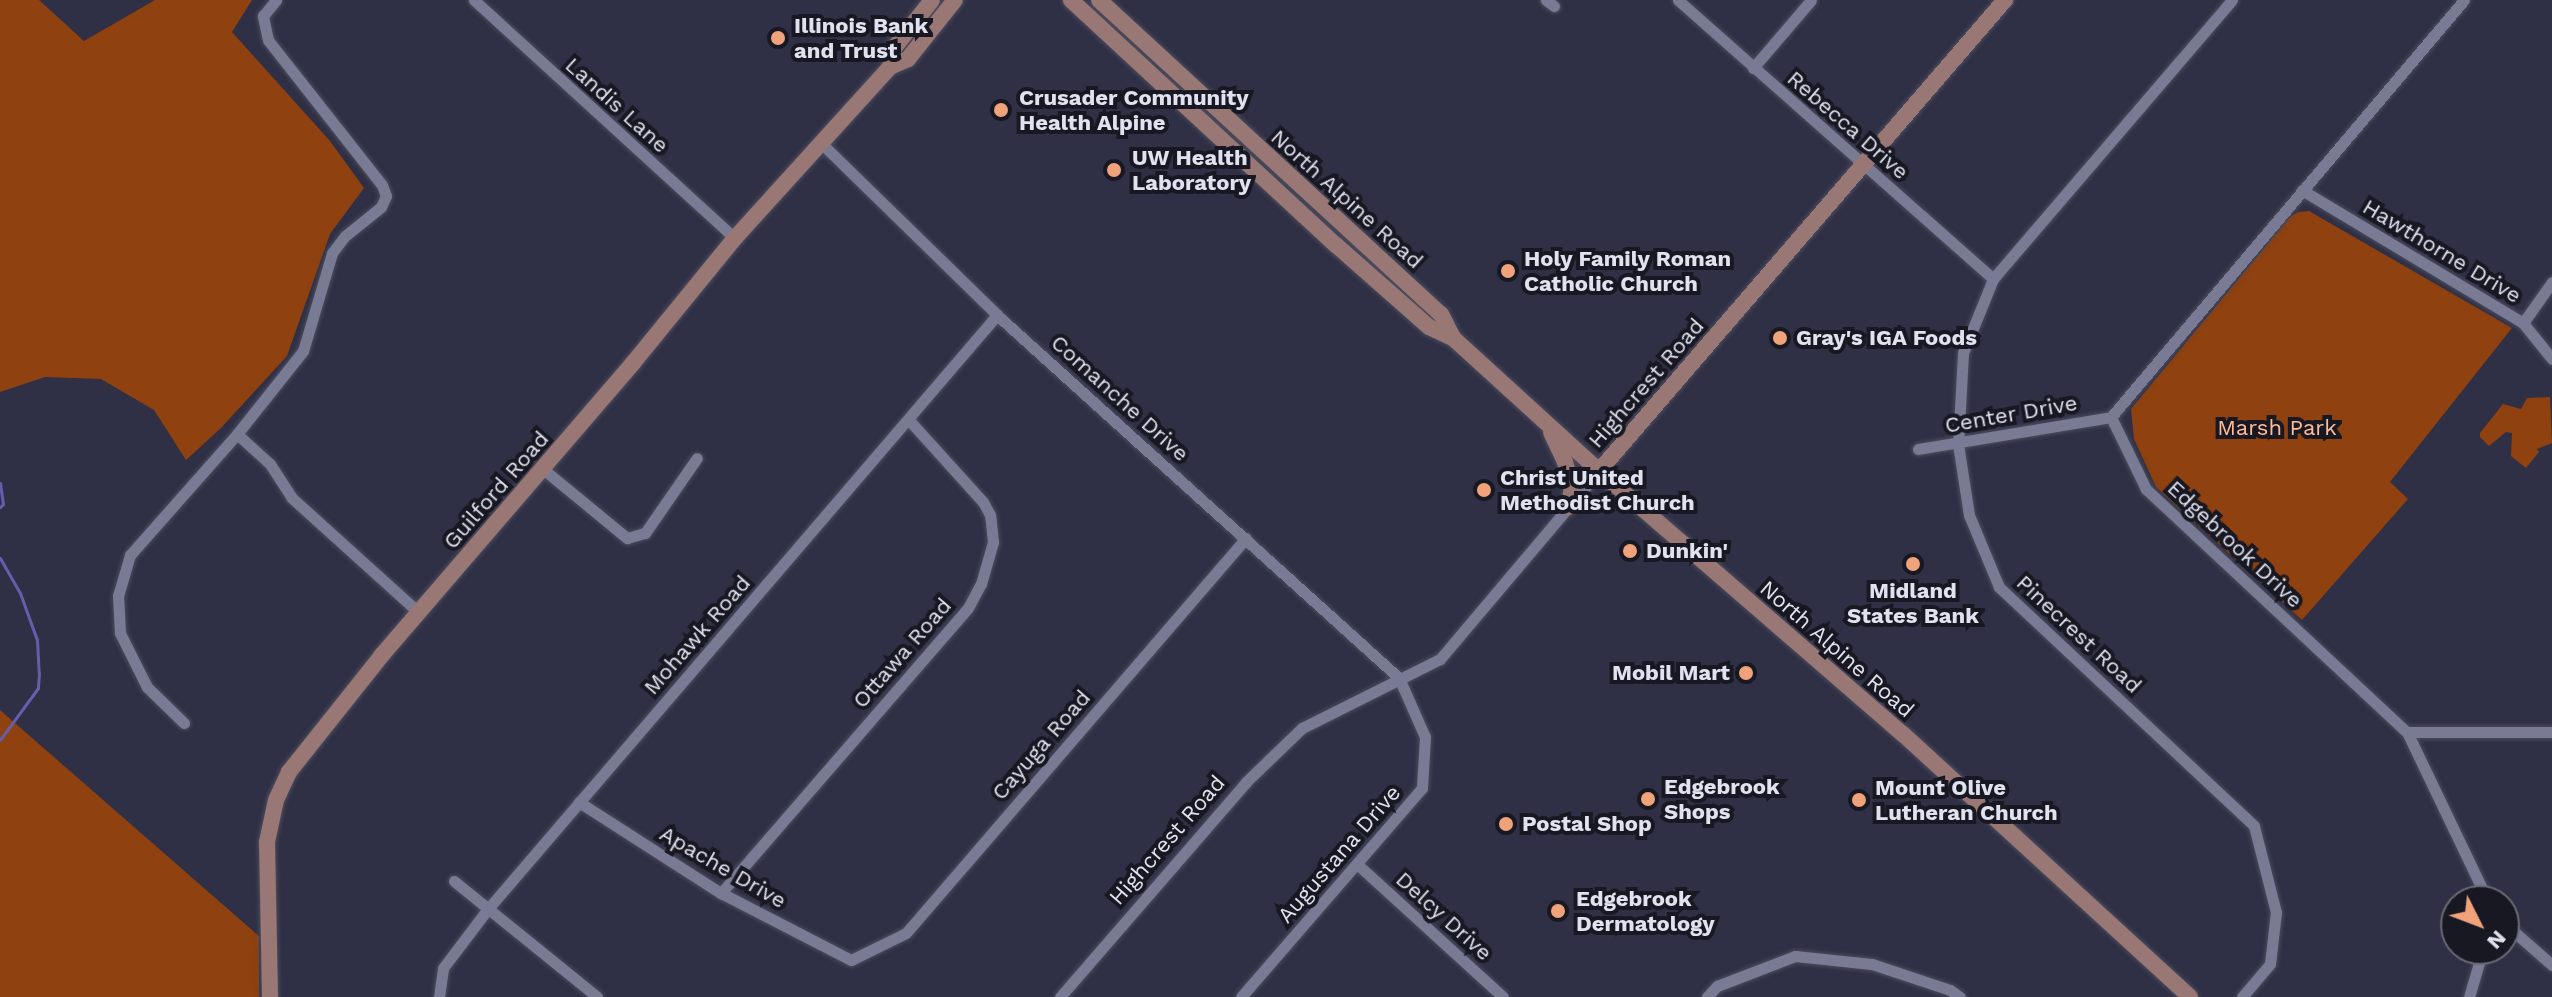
<!DOCTYPE html>
<style>
body{margin:0}
#map{position:relative;width:2552px;height:997px;overflow:hidden;background:#2f2f45;font-family:"Work Sans",sans-serif}
div>[style]{position:absolute}
[style*='--x']{left:calc(var(--x)*1px);top:calc(var(--y)*1px);width:calc(var(--w)*1px);rotate:calc(var(--a)*1deg)}
.green>*{inset:0;background:#8f410f}
.stream>*{height:3px;margin:-1.5px;padding:0 1.5px;transform-origin:1.5px;border-radius:1.5px;background:#635fac}
.roads{filter:drop-shadow(0 0 2px #4c4c5e) drop-shadow(0 0 2px #4c4c5e)}
.street>*{height:11px;margin:-5.5px;padding:0 5.5px;transform-origin:5.5px;border-radius:5.5px;background:#797a94}
.secondary>*{height:16px;margin:-8px;padding:0 8px;transform-origin:8px;border-radius:8px;background:#997775}
.dots>*{width:22px;height:22px;translate:-50% -50%;box-sizing:border-box;border:4px solid #181822;border-radius:50%}
span{translate:-50% -50%;white-space:nowrap;text-align:center;line-height:1.15;-webkit-text-stroke:8px #181822;paint-order:stroke}
.poi-label{font-size:22px;color:#e1e2f0;font-weight:700}
.left{translate:0 -50%;text-align:left}
.right{translate:-100% -50%;text-align:right}
.street-label{font-size:22px;color:#e1e2f0}
.park-label{font-size:22px;color:#fdbb99}
.north{position:absolute;left:2440px;top:885px;width:80px;height:80px;box-sizing:border-box;background:#181822;border:2px solid #686974;border-radius:50%;rotate:132deg;font-size:22px;font-weight:700;line-height:32px;text-align:center;color:#e1e2f0}
.north::after{content:'';display:block;margin:auto;width:28px;height:36px;background:#f0a27a;clip-path:polygon(50% 0,100% 100%,50% 72%,0 100%)}
</style>
<div id="map">
<div class="green">
<i style="clip-path:polygon(0 0,39px 0,84px 41px,155px 0,252px 0,232px 32px,330px 141px,364px 188px,330px 234px,287px 356px,221px 428px,186px 460px,154px 410px,101px 379px,45px 377px,0 392px)"></i>
<i style="clip-path:polygon(2309px 211px,2512px 328px,2390px 482px,2408px 499px,2302px 620px,2156px 487px,2134px 439px,2131px 409px,2289px 218px,2298px 212px)"></i>
<i style="clip-path:polygon(2550px 397px,2552px 443px,2537px 449px,2539px 452px,2526px 468px,2511px 456px,2512px 433px,2506px 432px,2489px 446px,2480px 437px,2480px 433px,2503px 404px,2521px 409px,2527px 398px)"></i>
<i style="clip-path:polygon(0 710px,259px 936px,259px 997px,0 997px)"></i>
</div>
<div class="stream">
<i style="--x:0;--y:483;--w:21;--a:82"></i>
<i style="--x:3;--y:504;--w:4;--a:135"></i>
<i style="--x:0;--y:558;--w:40;--a:60.3"></i>
<i style="--x:20;--y:593;--w:50;--a:70.1"></i>
<i style="--x:37;--y:640;--w:33;--a:87"></i>
<i style="--x:39;--y:673;--w:15;--a:94"></i>
<i style="--x:38;--y:688;--w:64;--a:126.2"></i>
</div>
<div class="roads">
<div class="street">
<i style="--x:474;--y:0;--w:353;--a:42.4"></i>
<i style="--x:1546;--y:0;--w:10;--a:37"></i>
<i style="--x:1678;--y:0;--w:421;--a:41.5"></i>
<i style="--x:2232;--y:0;--w:367;--a:130.6"></i>
<i style="--x:1993;--y:279;--w:80;--a:112.1"></i>
<i style="--x:1963;--y:353;--w:91;--a:93.1"></i>
<i style="--x:1958;--y:444;--w:72;--a:81.2"></i>
<i style="--x:1969;--y:515;--w:78;--a:67.4"></i>
<i style="--x:1999;--y:587;--w:349;--a:43.1"></i>
<i style="--x:2254;--y:826;--w:89;--a:75.7"></i>
<i style="--x:2276;--y:912;--w:52;--a:96.6"></i>
<i style="--x:2270;--y:964;--w:43;--a:130.3"></i>
<i style="--x:1753;--y:68;--w:89;--a:-49.5"></i>
<i style="--x:820;--y:142;--w:248;--a:44.3"></i>
<i style="--x:997;--y:315;--w:542;--a:42.08"></i>
<i style="--x:1399;--y:678;--w:64;--a:66.2"></i>
<i style="--x:1425;--y:737;--w:51;--a:93.4"></i>
<i style="--x:1422;--y:788;--w:276;--a:130.9"></i>
<i style="--x:2302;--y:190;--w:258;--a:31"></i>
<i style="--x:2523;--y:323;--w:46;--a:51.1"></i>
<i style="--x:2523;--y:323;--w:50;--a:-54.7"></i>
<i style="--x:2111;--y:417;--w:80;--a:64.1"></i>
<i style="--x:2146;--y:489;--w:357;--a:43"></i>
<i style="--x:2407;--y:732;--w:187;--a:64.4"></i>
<i style="--x:2111;--y:417;--w:546;--a:-49.75"></i>
<i style="--x:237;--y:434;--w:45;--a:42.3"></i>
<i style="--x:270;--y:464;--w:40;--a:57.1"></i>
<i style="--x:292;--y:498;--w:170;--a:42.1"></i>
<i style="--x:1918;--y:449;--w:196;--a:-9.4"></i>
<i style="--x:543;--y:469;--w:109;--a:39.4"></i>
<i style="--x:627;--y:538;--w:19;--a:-16"></i>
<i style="--x:645;--y:533;--w:91;--a:-55.3"></i>
<i style="--x:184;--y:723;--w:52;--a:-135.8"></i>
<i style="--x:147;--y:687;--w:60;--a:-116.6"></i>
<i style="--x:120;--y:633;--w:37;--a:-93"></i>
<i style="--x:118;--y:596;--w:43;--a:-73.7"></i>
<i style="--x:130;--y:555;--w:162;--a:-48.5"></i>
<i style="--x:237;--y:434;--w:106;--a:-51.5"></i>
<i style="--x:303;--y:351;--w:102;--a:-73.5"></i>
<i style="--x:332;--y:253;--w:21;--a:-53"></i>
<i style="--x:345;--y:236;--w:46;--a:-38.9"></i>
<i style="--x:381;--y:207;--w:12;--a:-66"></i>
<i style="--x:386;--y:196;--w:12;--a:-110"></i>
<i style="--x:382;--y:185;--w:184;--a:-128.2"></i>
<i style="--x:268;--y:40;--w:25;--a:-102"></i>
<i style="--x:263;--y:16;--w:21;--a:-51"></i>
<i style="--x:2407;--y:732;--w:145;--a:0"></i>
<i style="--x:579;--y:802;--w:169;--a:32.7"></i>
<i style="--x:721;--y:893;--w:146;--a:27.3"></i>
<i style="--x:851;--y:960;--w:61;--a:-26.1"></i>
<i style="--x:906;--y:933;--w:521;--a:-49.28"></i>
<i style="--x:1357;--y:864;--w:197;--a:42.3"></i>
<i style="--x:454;--y:881;--w:184;--a:39"></i>
<i style="--x:721;--y:893;--w:377;--a:-49.1"></i>
<i style="--x:968;--y:608;--w:27;--a:-62"></i>
<i style="--x:981;--y:584;--w:44;--a:-74.1"></i>
<i style="--x:993;--y:542;--w:27;--a:-96"></i>
<i style="--x:990;--y:515;--w:15;--a:-118"></i>
<i style="--x:983;--y:502;--w:110;--a:-132.1"></i>
<i style="--x:2504;--y:923;--w:64;--a:41.2"></i>
<i style="--x:439;--y:997;--w:29;--a:-82"></i>
<i style="--x:443;--y:968;--w:73;--a:-52.8"></i>
<i style="--x:487;--y:910;--w:784;--a:-49.4"></i>
<i style="--x:1060;--y:997;--w:284;--a:-49.1"></i>
<i style="--x:1246;--y:782;--w:78;--a:-44"></i>
<i style="--x:1302;--y:728;--w:154;--a:-26.6"></i>
<i style="--x:1440;--y:659;--w:246;--a:-49.8"></i>
<i style="--x:1707;--y:997;--w:15;--a:-48"></i>
<i style="--x:1717;--y:986;--w:84;--a:-21"></i>
<i style="--x:1795;--y:956;--w:77;--a:5.9"></i>
<i style="--x:1872;--y:964;--w:82;--a:18.4"></i>
<i style="--x:1950;--y:990;--w:12;--a:35"></i>
<i style="--x:2469;--y:997;--w:50;--a:-73.7"></i>
</div>
<div class="secondary">
<i style="--x:1071;--y:0;--w:361;--a:42.8"></i>
<i style="--x:1336;--y:245;--w:124;--a:41.4"></i>
<i style="--x:1429;--y:327;--w:26;--a:25"></i>
<i style="--x:1453;--y:338;--w:197;--a:42.3"></i>
<i style="--x:1599;--y:471;--w:402;--a:40.9"></i>
<i style="--x:1903;--y:734;--w:389;--a:42.5"></i>
<i style="--x:1099;--y:0;--w:464;--a:42.6"></i>
<i style="--x:1441;--y:314;--w:27;--a:63"></i>
<i style="--x:890;--y:67;--w:19;--a:-78"></i>
<i style="--x:894;--y:48;--w:61;--a:-51.6"></i>
<i style="--x:1551;--y:432;--w:33;--a:65"></i>
<i style="--x:1565;--y:462;--w:26;--a:74"></i>
<i style="--x:1572;--y:487;--w:20;--a:99"></i>
<i style="--x:1599;--y:471;--w:622;--a:-49.24"></i>
<i style="--x:270;--y:997;--w:155;--a:-91.1"></i>
<i style="--x:267;--y:842;--w:43;--a:-77.9"></i>
<i style="--x:276;--y:800;--w:31;--a:-65"></i>
<i style="--x:289;--y:772;--w:149;--a:-51.5"></i>
<i style="--x:382;--y:655;--w:385;--a:-49.3"></i>
<i style="--x:633;--y:363;--w:161;--a:-50.8"></i>
<i style="--x:735;--y:238;--w:231;--a:-47.8"></i>
<i style="--x:890;--y:67;--w:20;--a:-24"></i>
<i style="--x:908;--y:59;--w:75;--a:-51.5"></i>
</div>
</div>
<div class="dots">
<i style="left:778px;top:38px;background:#f0a27a"></i>
<i style="left:1001px;top:110px;background:#f0a27a"></i>
<i style="left:1114px;top:170px;background:#f0a27a"></i>
<i style="left:1508px;top:271px;background:#f0a27a"></i>
<i style="left:1780px;top:338px;background:#f0a27a"></i>
<i style="left:1484px;top:490px;background:#f0a27a"></i>
<i style="left:1630px;top:551px;background:#f0a27a"></i>
<i style="left:1913px;top:564px;background:#f0a27a"></i>
<i style="left:1746px;top:673px;background:#f0a27a"></i>
<i style="left:1648px;top:799px;background:#f0a27a"></i>
<i style="left:1859px;top:800px;background:#f0a27a"></i>
<i style="left:1506px;top:824px;background:#f0a27a"></i>
<i style="left:1558px;top:911px;background:#f0a27a"></i>
</div>
<div class="poi-label">
<span class="left" style="left:794px;top:38px">Illinois Bank<br>and Trust</span>
<span class="left" style="left:1019px;top:110px">Crusader Community<br>Health Alpine</span>
<span class="left" style="left:1132px;top:170px">UW Health<br>Laboratory</span>
<span class="left" style="left:1524px;top:271px">Holy Family Roman<br>Catholic Church</span>
<span class="left" style="left:1796px;top:338px">Gray's IGA Foods</span>
<span class="left" style="left:1500px;top:490px">Christ United<br>Methodist Church</span>
<span class="left" style="left:1646px;top:551px">Dunkin'</span>
<span style="left:1913px;top:603px">Midland<br>States Bank</span>
<span class="right" style="left:1730px;top:673px">Mobil Mart</span>
<span class="left" style="left:1664px;top:799px">Edgebrook<br>Shops</span>
<span class="left" style="left:1875px;top:800px">Mount Olive<br>Lutheran Church</span>
<span class="left" style="left:1522px;top:824px">Postal Shop</span>
<span class="left" style="left:1576px;top:911px">Edgebrook<br>Dermatology</span>
</div>
<div class="street-label">
<span style="left:617px;top:105px;rotate:42deg">Landis Lane</span>
<span style="left:1848px;top:125px;rotate:41deg">Rebecca Drive</span>
<span style="left:1347px;top:199px;rotate:42deg">North Alpine Road</span>
<span style="left:2442px;top:251px;rotate:31deg">Hawthorne Drive</span>
<span style="left:1646px;top:383px;rotate:-49deg">Highcrest Road</span>
<span style="left:1120px;top:398px;rotate:42deg">Comanche Drive</span>
<span style="left:2011px;top:414px;rotate:-10deg">Center Drive</span>
<span style="left:496px;top:490px;rotate:-49deg">Guilford Road</span>
<span style="left:2235px;top:544px;rotate:43deg">Edgebrook Drive</span>
<span style="left:2079px;top:634px;rotate:43deg">Pinecrest Road</span>
<span style="left:697px;top:635px;rotate:-49deg">Mohawk Road</span>
<span style="left:1837px;top:649px;rotate:41deg">North Alpine Road</span>
<span style="left:902px;top:653px;rotate:-49deg">Ottawa Road</span>
<span style="left:1041px;top:745px;rotate:-49deg">Cayuga Road</span>
<span style="left:1167px;top:840px;rotate:-49deg">Highcrest Road</span>
<span style="left:1339px;top:854px;rotate:-49deg">Augustana Drive</span>
<span style="left:723px;top:867px;rotate:30deg">Apache Drive</span>
<span style="left:1444px;top:916px;rotate:42deg">Delcy Drive</span>
</div>
<div class="park-label">
<span style="left:2277px;top:428px">Marsh Park</span>
</div>
<div class="north">N</div>
</div>
